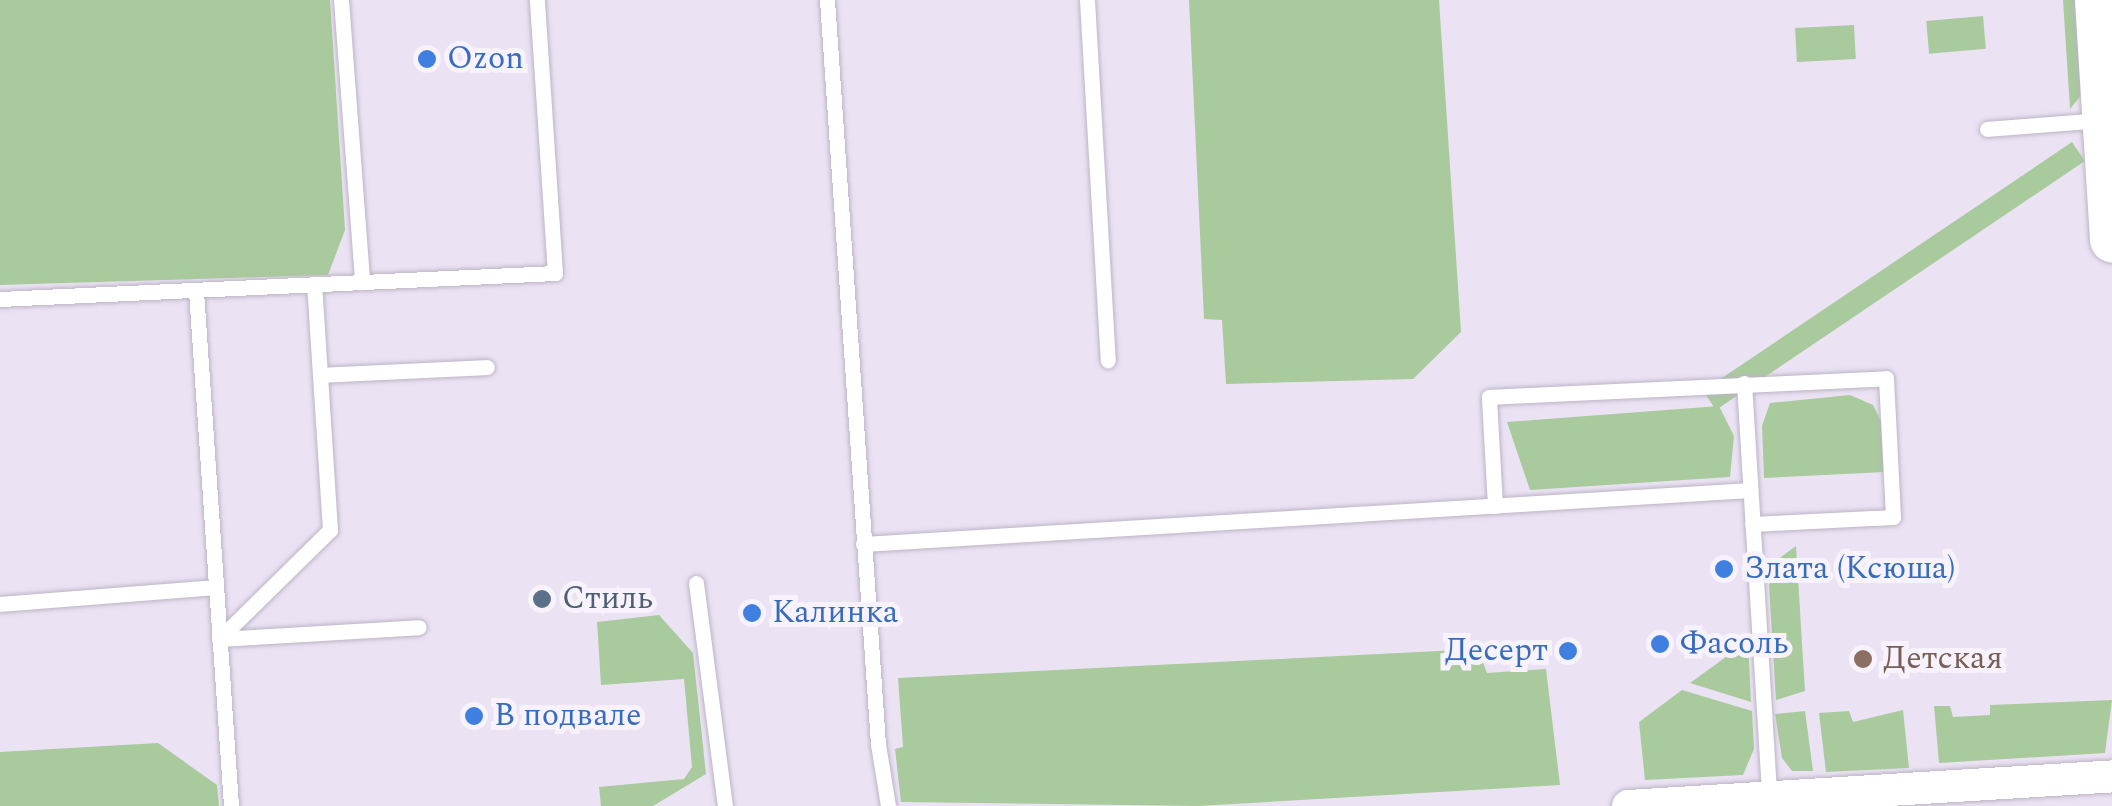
<!DOCTYPE html>
<meta charset="utf-8">
<style>
body{margin:0}
#map{position:relative;width:2112px;height:806px;overflow:hidden;background:#ebe3f4;font-family:Spectral,serif}
div>[style]{position:absolute}
[style*='--x']{left:calc(var(--x)*1px);top:calc(var(--y)*1px);width:calc(var(--w)*1px);rotate:calc(var(--a)*1deg)}
.green>*{inset:0;background:#a9ca9d;transform-origin:0 0}
.roads{filter:drop-shadow(0 0 2px #bcb3c4) drop-shadow(0 0 2px #bcb3c4)}
.lane>*{height:15px;margin:-7.5px;padding:0 7.5px;transform-origin:7.5px;border-radius:7.5px;background:#fff}
.street>*{height:32px;margin:-16px;padding:0 16px;transform-origin:16px;border-radius:16px;background:#fff}
.secondary>*{height:45px;margin:-22.5px;padding:0 22.5px;transform-origin:22.5px;border-radius:22.5px;background:#fff}
.dots>*{width:28px;height:28px;translate:-50% -50%;box-sizing:border-box;border:5px solid #f7f2fc;border-radius:50%}
span{translate:-50% -50%;white-space:nowrap;text-align:center;line-height:1.15;-webkit-text-stroke:10px #f7f2fc;paint-order:stroke}
.shop-label{font-size:32px;color:#366cbe}
.left{translate:0 -50%;text-align:left}
.right{translate:-100% -50%;text-align:right}
.service-label{font-size:32px;color:#4e5e75}
.education-label{font-size:32px;color:#785e54}
</style>
<div id="map">
<div class="green">
<i style="clip-path:polygon(0 0,330px 0,345px 230px,328px 275px,0 285px)"></i>
<i style="clip-path:polygon(1189px 0,1439px 0,1461px 332px,1413px 379px,1226px 384px,1222px 320px,1204px 319px)"></i>
<i style="clip-path:polygon(2063px 0,2076px 0,2083px 93px,2070px 109px)"></i>
<i style="left:1983px;top:16px;width:33px;height:57px;rotate:85deg"></i>
<i style="left:1854px;top:25px;width:34px;height:59px;rotate:87deg"></i>
<i style="left:2072px;top:142px;width:23px;height:445px;rotate:56deg"></i>
<i style="clip-path:polygon(1850px 395px,1873px 405px,1881px 421px,1885px 472px,1764px 478px,1762px 426px,1770px 403px)"></i>
<i style="clip-path:polygon(1719px 406px,1734px 436px,1730px 477px,1530px 490px,1507px 422px)"></i>
<i style="clip-path:polygon(1796px 546px,1805px 691px,1776px 700px,1769px 585px,1781px 557px)"></i>
<i style="clip-path:polygon(659px 615px,693px 653px,706px 774px,653px 806px,601px 806px,599px 787px,684px 779px,692px 767px,684px 679px,601px 685px,597px 622px)"></i>
<i style="clip-path:polygon(1748px 641px,1751px 702px,1690px 683px)"></i>
<i style="clip-path:polygon(1478px 649px,1487px 673px,1546px 669px,1560px 785px,1198px 806px,901px 802px,895px 749px,903px 747px,898px 678px)"></i>
<i style="clip-path:polygon(1682px 690px,1752px 711px,1754px 749px,1743px 775px,1645px 780px,1639px 722px)"></i>
<i style="clip-path:polygon(2112px 700px,2105px 753px,1939px 763px,1934px 706px,1950px 706px,1953px 717px,1990px 715px,1990px 705px)"></i>
<i style="clip-path:polygon(1903px 710px,1909px 768px,1826px 772px,1819px 713px,1849px 711px,1853px 722px)"></i>
<i style="clip-path:polygon(1805px 711px,1813px 771px,1792px 771px,1782px 758px,1775px 714px)"></i>
<i style="clip-path:polygon(158px 743px,217px 785px,219px 806px,0 806px,0 752px)"></i>
</div>
<div class="roads">
<div class="lane">
<i style="--x:341;--y:0;--w:283;--a:85.7"></i>
<i style="--x:827;--y:0;--w:746;--a:86.08"></i>
<i style="--x:878;--y:744;--w:63;--a:80.8"></i>
<i style="--x:1087;--y:0;--w:361;--a:86.7"></i>
<i style="--x:1987;--y:129;--w:114;--a:-4.5"></i>
<i style="--x:196;--y:291;--w:516;--a:86.11"></i>
<i style="--x:0;--y:299;--w:556;--a:-2.68"></i>
<i style="--x:555;--y:273;--w:274;--a:-93.8"></i>
<i style="--x:320;--y:375;--w:167;--a:-2.7"></i>
<i style="--x:1744;--y:383;--w:415;--a:86.5"></i>
<i style="--x:1495;--y:506;--w:109;--a:-93.2"></i>
<i style="--x:1489;--y:397;--w:397;--a:-2.7"></i>
<i style="--x:1886;--y:378;--w:139;--a:87.1"></i>
<i style="--x:1893;--y:517;--w:141;--a:177.2"></i>
<i style="--x:863;--y:544;--w:889;--a:-3.48"></i>
<i style="--x:696;--y:583;--w:225;--a:82.6"></i>
<i style="--x:0;--y:604;--w:216;--a:-4.5"></i>
<i style="--x:219;--y:639;--w:156;--a:-44.5"></i>
<i style="--x:330;--y:530;--w:246;--a:-93.7"></i>
<i style="--x:219;--y:639;--w:200;--a:-3.4"></i>
</div>
<div class="street">
<i style="--x:1628;--y:806;--w:485;--a:-3.5"></i>
</div>
<div class="secondary">
<i style="--x:2097;--y:0;--w:240;--a:86.4"></i>
</div>
</div>
<div class="dots">
<i style="left:427px;top:59px;background:#3f7fe0"></i>
<i style="left:1724px;top:569px;background:#3f7fe0"></i>
<i style="left:542px;top:599px;background:#5c6f8a"></i>
<i style="left:752px;top:613px;background:#3f7fe0"></i>
<i style="left:1660px;top:644px;background:#3f7fe0"></i>
<i style="left:1568px;top:651px;background:#3f7fe0"></i>
<i style="left:1863px;top:659px;background:#8d6e63"></i>
<i style="left:474px;top:716px;background:#3f7fe0"></i>
</div>
<div class="shop-label">
<span class="left" style="left:447px;top:59px">Ozon</span>
<span class="left" style="left:1744px;top:569px">Злата (Ксюша)</span>
<span class="left" style="left:772px;top:613px">Калинка</span>
<span class="left" style="left:1680px;top:644px">Фасоль</span>
<span class="right" style="left:1548px;top:651px">Десерт</span>
<span class="left" style="left:494px;top:716px">В подвале</span>
</div>
<div class="service-label">
<span class="left" style="left:562px;top:599px">Стиль</span>
</div>
<div class="education-label">
<span class="left" style="left:1883px;top:659px">Детская</span>
</div>
</div>
